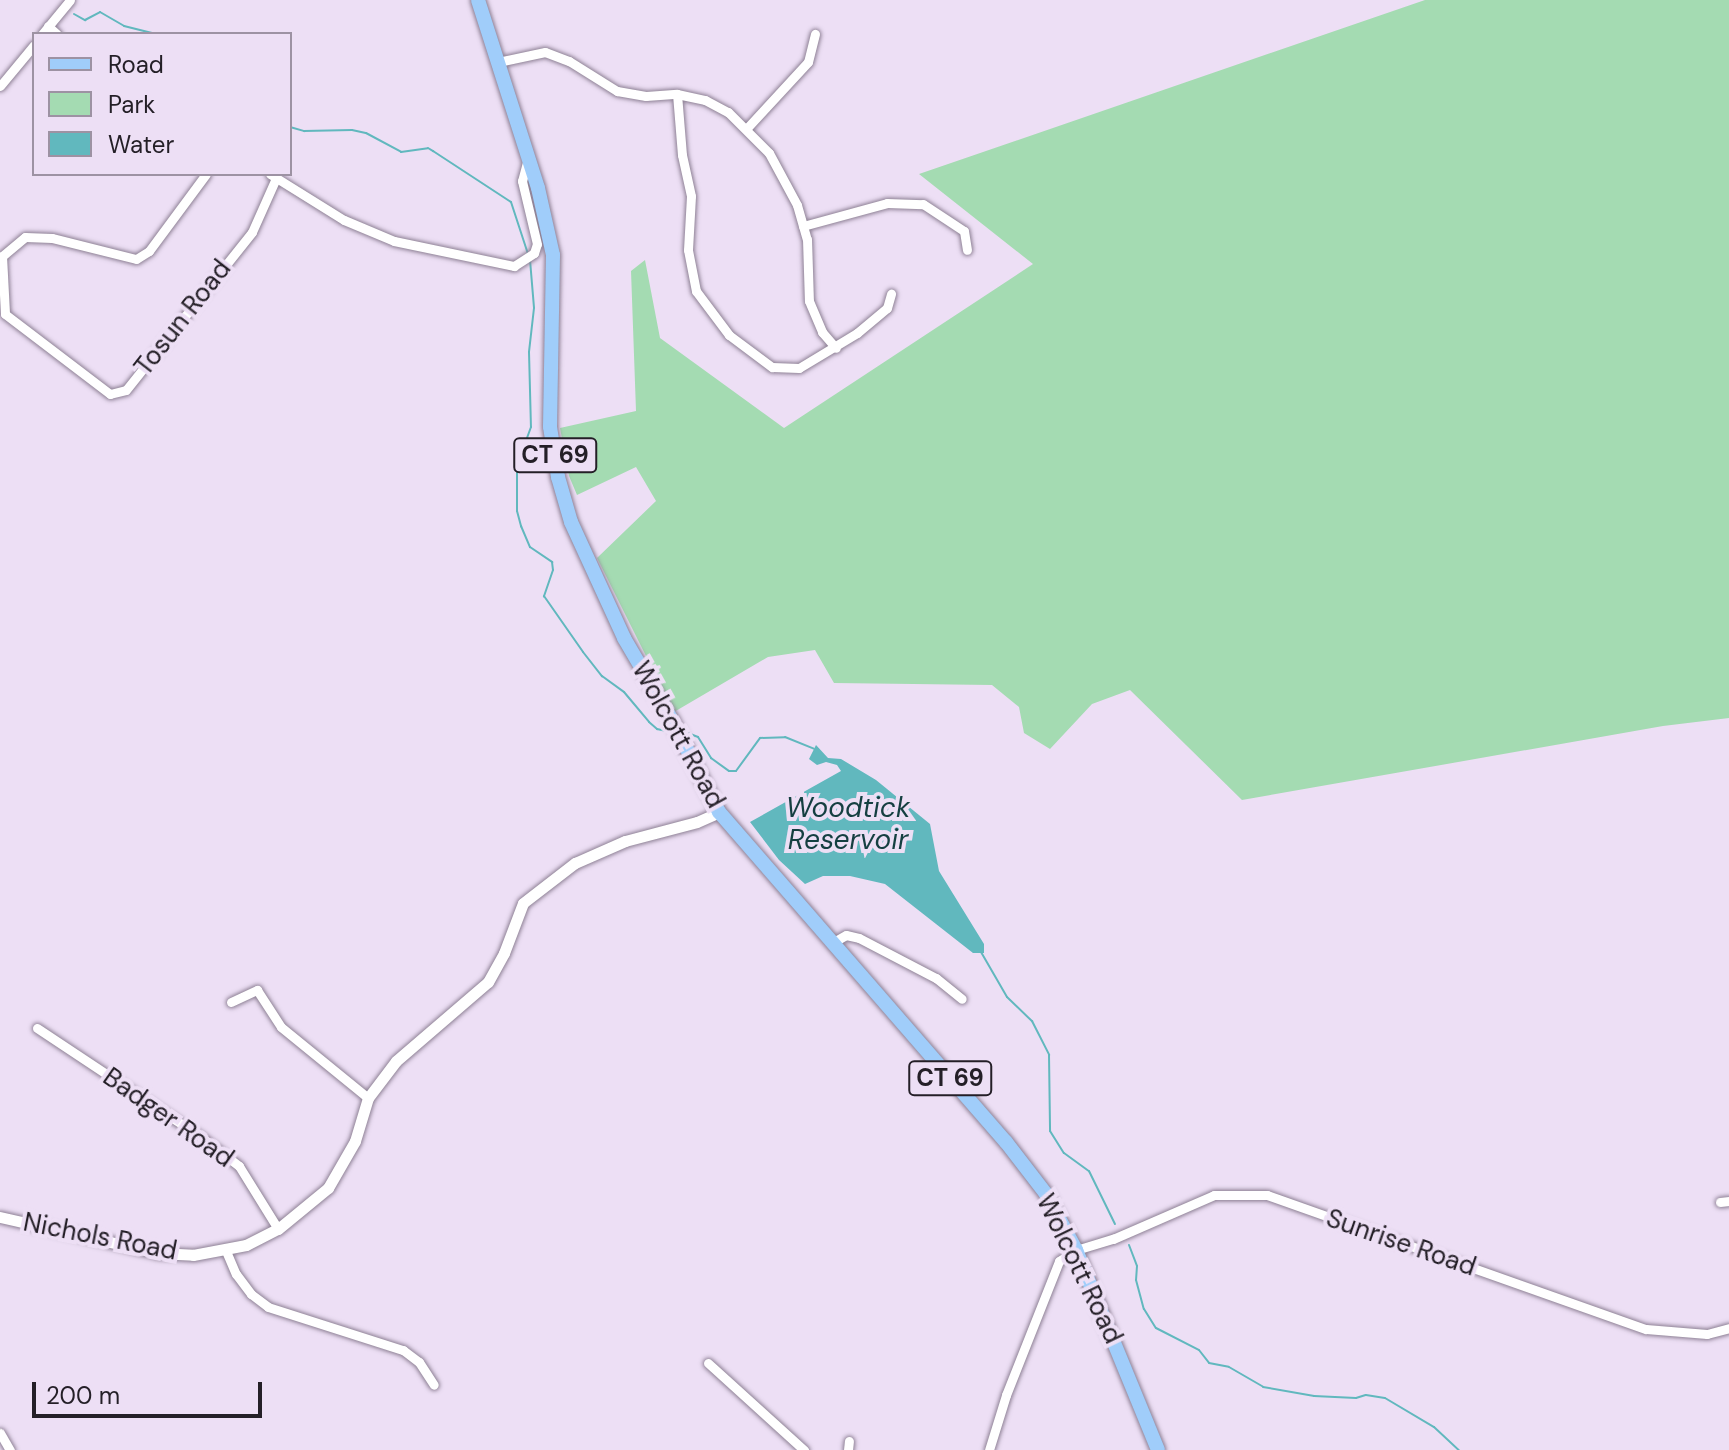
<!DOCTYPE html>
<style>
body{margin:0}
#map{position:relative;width:1729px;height:1450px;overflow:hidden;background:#eddff5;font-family:"DM Sans",sans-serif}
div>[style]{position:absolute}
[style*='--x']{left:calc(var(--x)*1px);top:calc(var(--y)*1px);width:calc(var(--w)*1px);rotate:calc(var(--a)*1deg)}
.green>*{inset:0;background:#a4dbb2}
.water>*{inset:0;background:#61b8be}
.stream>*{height:2px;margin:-1px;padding:0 1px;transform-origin:1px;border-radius:1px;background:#61b8be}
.roads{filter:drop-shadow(0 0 2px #8e8195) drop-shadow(0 0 2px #8e8195)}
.minor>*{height:9px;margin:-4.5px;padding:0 4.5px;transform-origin:4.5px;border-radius:4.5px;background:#fff}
.tertiary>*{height:11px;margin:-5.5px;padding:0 5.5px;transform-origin:5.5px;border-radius:5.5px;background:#fff}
.primary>*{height:14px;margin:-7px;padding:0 7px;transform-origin:7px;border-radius:7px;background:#a0cdfa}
span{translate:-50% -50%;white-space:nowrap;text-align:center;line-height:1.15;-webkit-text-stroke:8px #eddff5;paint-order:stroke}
.shield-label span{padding:2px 6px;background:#eddff5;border:2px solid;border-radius:6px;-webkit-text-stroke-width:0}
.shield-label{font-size:24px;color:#241f27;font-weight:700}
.street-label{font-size:26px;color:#241f27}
.water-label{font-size:28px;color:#153f41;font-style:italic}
.legend{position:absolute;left:32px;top:32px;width:260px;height:144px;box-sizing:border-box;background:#eddff5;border:2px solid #9d92a3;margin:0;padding:10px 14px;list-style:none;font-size:24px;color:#241f27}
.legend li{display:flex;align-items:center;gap:16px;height:40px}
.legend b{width:40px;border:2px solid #9d92a3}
.scale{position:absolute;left:32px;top:1382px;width:230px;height:36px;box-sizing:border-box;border:4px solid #241f27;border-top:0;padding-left:10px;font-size:24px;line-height:28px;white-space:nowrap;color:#241f27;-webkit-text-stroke:6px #eddff5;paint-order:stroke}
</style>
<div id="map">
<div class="green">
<i style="clip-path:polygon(1425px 0,1729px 0,1729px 718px,1663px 726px,1242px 800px,1130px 690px,1092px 704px,1050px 749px,1024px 733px,1019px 707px,992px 685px,834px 683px,815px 650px,768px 657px,674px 712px,597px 558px,656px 501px,636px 467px,577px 495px,569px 476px,560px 428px,636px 411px,631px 271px,645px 260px,660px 338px,784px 428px,1033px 264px,919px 174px)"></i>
</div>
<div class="water">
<i style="clip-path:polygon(816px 745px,828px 758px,841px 759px,876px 780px,930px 824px,939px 871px,984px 944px,984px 953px,973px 953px,885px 884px,850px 876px,823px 876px,805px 884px,779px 860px,750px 822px,841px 771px,837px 765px,826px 762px,817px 765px,809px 759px)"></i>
</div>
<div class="stream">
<i style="--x:74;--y:14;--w:13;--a:29"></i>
<i style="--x:85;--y:20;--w:17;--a:-28"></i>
<i style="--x:100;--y:12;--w:28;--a:30"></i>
<i style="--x:124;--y:26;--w:34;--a:14"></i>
<i style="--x:290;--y:127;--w:15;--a:16"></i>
<i style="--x:304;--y:131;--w:48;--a:-1.2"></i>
<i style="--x:352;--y:130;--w:14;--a:12"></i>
<i style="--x:366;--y:133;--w:40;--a:28"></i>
<i style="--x:401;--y:152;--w:27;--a:-8"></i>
<i style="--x:428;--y:148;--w:6;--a:31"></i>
<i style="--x:433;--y:151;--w:93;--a:33.2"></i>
<i style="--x:511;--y:202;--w:55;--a:71.9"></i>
<i style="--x:530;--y:260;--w:48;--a:85.2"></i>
<i style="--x:534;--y:308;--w:44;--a:96.5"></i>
<i style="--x:529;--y:352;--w:75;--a:88.5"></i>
<i style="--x:531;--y:427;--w:40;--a:110.2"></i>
<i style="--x:517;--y:465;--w:46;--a:90"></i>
<i style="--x:517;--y:511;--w:16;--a:75"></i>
<i style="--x:521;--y:526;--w:23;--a:67"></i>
<i style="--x:530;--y:547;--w:27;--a:34"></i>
<i style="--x:552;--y:562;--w:8;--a:83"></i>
<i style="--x:553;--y:570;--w:28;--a:109"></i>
<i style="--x:544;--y:596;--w:68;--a:55.1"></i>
<i style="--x:583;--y:652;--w:31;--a:52"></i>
<i style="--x:602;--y:676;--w:27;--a:36"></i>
<i style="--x:624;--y:692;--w:39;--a:50"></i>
<i style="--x:649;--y:722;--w:11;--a:41"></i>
<i style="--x:657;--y:729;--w:14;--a:12"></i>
<i style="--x:685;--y:732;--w:14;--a:21"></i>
<i style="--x:698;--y:737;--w:25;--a:58"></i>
<i style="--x:711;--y:758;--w:22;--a:36"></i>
<i style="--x:729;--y:771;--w:7;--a:0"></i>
<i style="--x:736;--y:771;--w:41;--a:-54"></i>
<i style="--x:760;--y:738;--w:25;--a:-2"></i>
<i style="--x:785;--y:737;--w:31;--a:22"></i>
<i style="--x:981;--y:952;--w:52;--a:60"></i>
<i style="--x:1007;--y:997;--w:35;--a:44"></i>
<i style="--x:1032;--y:1021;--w:38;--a:63"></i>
<i style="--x:1049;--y:1055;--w:76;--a:89.2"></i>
<i style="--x:1050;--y:1131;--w:26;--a:58"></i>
<i style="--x:1064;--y:1153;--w:31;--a:36"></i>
<i style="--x:1089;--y:1171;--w:59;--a:63.9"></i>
<i style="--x:1129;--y:1245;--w:22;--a:69"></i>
<i style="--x:1137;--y:1266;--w:14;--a:94"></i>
<i style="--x:1136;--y:1280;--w:30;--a:75"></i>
<i style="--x:1144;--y:1309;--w:22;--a:58"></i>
<i style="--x:1156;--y:1328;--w:48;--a:27.1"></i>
<i style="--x:1199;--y:1350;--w:16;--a:52"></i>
<i style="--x:1209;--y:1363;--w:20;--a:11"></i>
<i style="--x:1229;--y:1367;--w:39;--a:30"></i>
<i style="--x:1263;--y:1387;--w:52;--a:10"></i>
<i style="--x:1314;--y:1396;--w:42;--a:2.7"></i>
<i style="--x:1356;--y:1398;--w:10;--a:-17"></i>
<i style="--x:1366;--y:1395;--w:19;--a:9"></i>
<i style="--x:1385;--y:1398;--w:57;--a:30.6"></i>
<i style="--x:1434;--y:1427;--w:34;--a:43"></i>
</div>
<div class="roads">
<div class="minor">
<i style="--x:48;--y:26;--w:12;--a:42"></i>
<i style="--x:42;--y:34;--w:44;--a:-50.5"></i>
<i style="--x:498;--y:62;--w:48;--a:-12"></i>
<i style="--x:545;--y:52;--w:26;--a:21"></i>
<i style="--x:569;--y:61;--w:57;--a:32"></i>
<i style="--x:617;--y:91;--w:29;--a:10"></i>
<i style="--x:646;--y:96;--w:31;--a:-4"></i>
<i style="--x:677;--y:94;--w:29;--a:12"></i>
<i style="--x:705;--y:100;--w:26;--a:28"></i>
<i style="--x:728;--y:112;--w:58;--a:45"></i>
<i style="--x:769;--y:153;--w:59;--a:61.7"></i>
<i style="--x:797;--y:205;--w:35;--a:74"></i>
<i style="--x:807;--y:239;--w:62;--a:88.2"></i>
<i style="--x:809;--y:301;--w:34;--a:67"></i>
<i style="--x:822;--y:332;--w:21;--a:49"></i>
<i style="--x:0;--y:86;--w:53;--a:-50.3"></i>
<i style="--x:677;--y:94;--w:61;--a:85.3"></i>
<i style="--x:682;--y:155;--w:42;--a:77.6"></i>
<i style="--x:691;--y:196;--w:54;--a:93.2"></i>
<i style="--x:688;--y:250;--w:42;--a:79"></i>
<i style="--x:696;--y:291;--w:55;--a:53.1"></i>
<i style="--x:729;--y:335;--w:54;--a:36.7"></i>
<i style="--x:772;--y:367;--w:27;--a:2"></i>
<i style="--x:799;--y:368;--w:68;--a:-31.1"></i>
<i style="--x:857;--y:333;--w:39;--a:-40"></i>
<i style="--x:887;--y:308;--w:15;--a:-74"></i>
<i style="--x:747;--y:128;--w:90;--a:-47.3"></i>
<i style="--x:808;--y:62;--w:29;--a:-76"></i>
<i style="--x:206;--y:174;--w:96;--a:126.5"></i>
<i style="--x:149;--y:251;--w:15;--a:148"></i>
<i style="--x:136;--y:259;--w:87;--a:-166"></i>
<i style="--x:52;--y:238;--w:27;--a:-178"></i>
<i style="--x:25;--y:237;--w:30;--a:140"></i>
<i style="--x:2;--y:256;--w:58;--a:87"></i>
<i style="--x:5;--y:314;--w:132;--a:37.3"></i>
<i style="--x:110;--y:394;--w:16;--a:-14"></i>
<i style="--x:126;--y:390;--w:202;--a:-51.4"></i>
<i style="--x:252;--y:232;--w:59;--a:-66"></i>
<i style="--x:270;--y:174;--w:87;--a:31.9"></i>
<i style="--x:344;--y:220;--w:54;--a:22.8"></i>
<i style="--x:394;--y:241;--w:123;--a:11.8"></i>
<i style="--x:514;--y:266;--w:24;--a:-33"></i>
<i style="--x:534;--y:253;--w:9;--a:-72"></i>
<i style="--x:537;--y:244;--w:65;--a:-103.4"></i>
<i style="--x:522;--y:181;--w:23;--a:-75"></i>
<i style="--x:803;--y:226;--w:87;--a:-15.3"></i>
<i style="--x:887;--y:203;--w:36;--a:2"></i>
<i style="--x:923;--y:204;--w:49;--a:33.4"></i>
<i style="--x:964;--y:231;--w:19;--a:81"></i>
<i style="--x:832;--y:943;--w:16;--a:-30"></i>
<i style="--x:846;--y:935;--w:13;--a:13"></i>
<i style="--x:859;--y:938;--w:87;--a:27.5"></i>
<i style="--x:936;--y:978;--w:33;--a:39"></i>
<i style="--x:231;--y:1002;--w:29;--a:-25"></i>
<i style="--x:257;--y:990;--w:44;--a:57"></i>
<i style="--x:281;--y:1027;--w:112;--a:39.2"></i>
<i style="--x:37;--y:1028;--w:197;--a:33.6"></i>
<i style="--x:201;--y:1137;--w:48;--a:37.3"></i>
<i style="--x:239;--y:1166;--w:74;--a:58.2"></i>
<i style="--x:1720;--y:1202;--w:9;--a:-6"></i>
<i style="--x:226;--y:1251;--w:25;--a:67"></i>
<i style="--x:236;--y:1274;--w:25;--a:53"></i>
<i style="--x:251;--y:1294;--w:21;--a:37"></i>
<i style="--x:268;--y:1307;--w:142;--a:17.7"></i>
<i style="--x:403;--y:1350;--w:20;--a:37"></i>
<i style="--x:419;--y:1362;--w:27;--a:57"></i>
<i style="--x:708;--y:1363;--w:130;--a:42.2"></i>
<i style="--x:0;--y:1433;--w:20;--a:60"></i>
<i style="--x:848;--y:1450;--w:9;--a:-84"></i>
<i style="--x:989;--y:1450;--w:58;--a:-72.8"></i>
<i style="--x:1006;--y:1395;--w:144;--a:-68.4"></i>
<i style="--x:1059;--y:1261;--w:20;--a:-33"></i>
<i style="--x:1076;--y:1250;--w:39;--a:-17"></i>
<i style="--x:1113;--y:1239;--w:110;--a:-23.5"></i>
<i style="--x:1214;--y:1195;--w:53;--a:0"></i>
<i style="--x:1267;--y:1195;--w:402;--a:19.5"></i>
<i style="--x:1646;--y:1329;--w:61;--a:4.7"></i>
<i style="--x:1707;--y:1334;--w:23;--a:-15"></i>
</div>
<div class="tertiary">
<i style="--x:0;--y:1217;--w:162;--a:12.8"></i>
<i style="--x:158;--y:1253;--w:35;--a:3"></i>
<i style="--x:193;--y:1255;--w:54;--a:-10.7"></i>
<i style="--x:246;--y:1245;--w:36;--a:-27"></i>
<i style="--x:278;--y:1229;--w:65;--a:-39.4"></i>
<i style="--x:328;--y:1188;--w:54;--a:-60.1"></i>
<i style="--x:355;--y:1141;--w:45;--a:-73.2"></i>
<i style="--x:368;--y:1098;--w:46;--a:-52.9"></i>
<i style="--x:396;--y:1061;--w:121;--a:-40.7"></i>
<i style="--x:488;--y:982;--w:33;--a:-61"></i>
<i style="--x:504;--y:953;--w:53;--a:-69.2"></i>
<i style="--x:523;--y:903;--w:66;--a:-37.6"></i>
<i style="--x:575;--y:863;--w:55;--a:-23.7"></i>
<i style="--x:625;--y:841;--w:74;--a:-14.8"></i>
<i style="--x:697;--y:822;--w:24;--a:-24"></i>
</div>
<div class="primary">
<i style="--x:478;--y:0;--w:197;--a:72.3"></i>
<i style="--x:538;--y:188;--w:69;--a:77.4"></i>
<i style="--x:553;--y:255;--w:172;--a:91"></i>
<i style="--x:550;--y:427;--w:51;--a:80.9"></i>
<i style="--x:558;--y:477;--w:47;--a:73.9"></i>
<i style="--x:571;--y:522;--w:128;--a:65.4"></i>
<i style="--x:624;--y:638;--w:97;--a:59.7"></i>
<i style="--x:673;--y:722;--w:101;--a:62.9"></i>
<i style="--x:719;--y:812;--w:437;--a:49"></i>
<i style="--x:1006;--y:1142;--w:66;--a:52.4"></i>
<i style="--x:1046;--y:1194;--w:64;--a:61.8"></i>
<i style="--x:1076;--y:1250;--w:216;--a:67.7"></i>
</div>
</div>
<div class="shield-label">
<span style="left:555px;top:455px">CT 69</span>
<span style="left:950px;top:1078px">CT 69</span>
</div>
<div class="street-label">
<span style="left:183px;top:318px;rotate:-52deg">Tosun Road</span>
<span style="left:678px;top:735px;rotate:61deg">Wolcott Road</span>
<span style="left:168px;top:1118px;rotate:35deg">Badger Road</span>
<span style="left:100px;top:1237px;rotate:11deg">Nichols Road</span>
<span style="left:1401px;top:1243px;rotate:19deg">Sunrise Road</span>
<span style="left:1079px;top:1269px;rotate:64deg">Wolcott Road</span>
</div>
<div class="water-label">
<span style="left:848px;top:824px">Woodtick<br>Reservoir</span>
</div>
<ul class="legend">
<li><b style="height:10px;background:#a0cdfa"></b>Road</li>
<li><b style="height:22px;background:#a4dbb2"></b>Park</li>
<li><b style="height:22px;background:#61b8be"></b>Water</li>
</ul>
<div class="scale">200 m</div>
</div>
